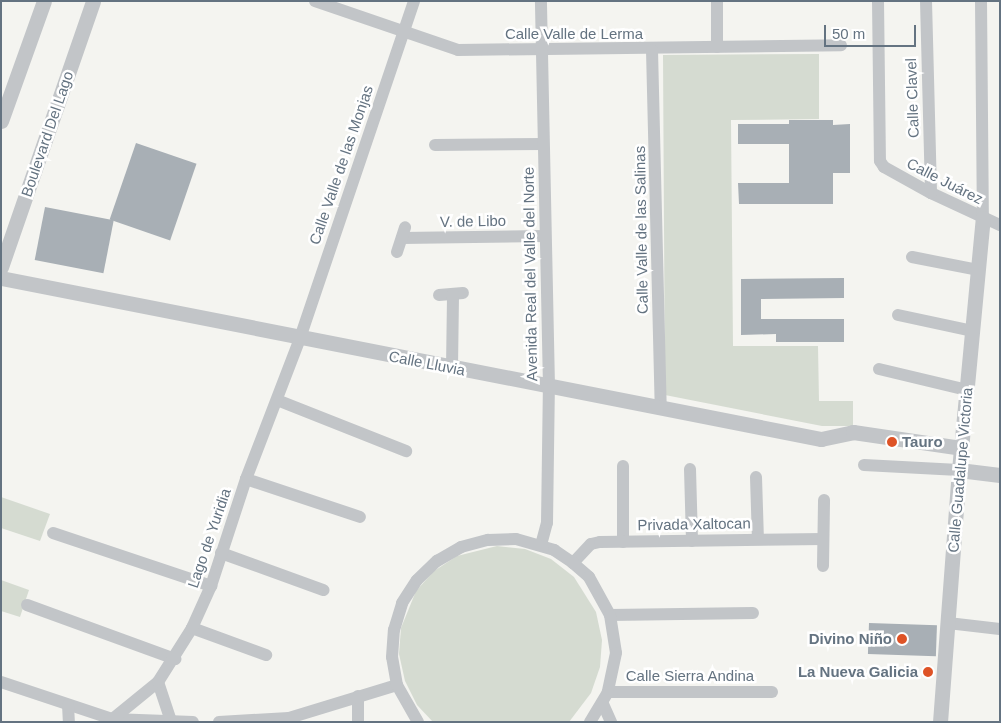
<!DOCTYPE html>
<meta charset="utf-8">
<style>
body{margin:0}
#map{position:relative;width:1001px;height:723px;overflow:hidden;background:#f4f4f0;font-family:Helvetica,sans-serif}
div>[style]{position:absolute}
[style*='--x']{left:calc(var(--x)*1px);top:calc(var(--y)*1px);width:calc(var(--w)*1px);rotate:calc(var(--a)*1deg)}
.green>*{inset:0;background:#d5dbd1}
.building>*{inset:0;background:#a8afb5;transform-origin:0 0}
.minor>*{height:12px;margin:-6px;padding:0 6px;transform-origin:6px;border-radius:6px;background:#c2c5c8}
.tertiary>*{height:15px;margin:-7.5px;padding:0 7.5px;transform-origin:7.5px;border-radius:7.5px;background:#c2c5c8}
.dots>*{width:14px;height:14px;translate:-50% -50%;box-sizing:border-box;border:2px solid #fff;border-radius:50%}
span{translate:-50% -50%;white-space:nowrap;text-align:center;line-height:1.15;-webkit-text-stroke:5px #fff;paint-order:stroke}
.street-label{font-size:15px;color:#647381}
.poi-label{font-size:15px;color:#647381;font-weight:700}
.left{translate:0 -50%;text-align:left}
.right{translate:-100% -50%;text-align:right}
.frame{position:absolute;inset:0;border:2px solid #647381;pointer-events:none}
.scale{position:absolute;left:824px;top:25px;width:92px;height:22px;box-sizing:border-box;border:2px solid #647381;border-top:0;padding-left:6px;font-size:15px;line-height:18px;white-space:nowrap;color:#647381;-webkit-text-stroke:4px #fff;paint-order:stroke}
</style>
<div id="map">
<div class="green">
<i style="clip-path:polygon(819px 54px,819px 119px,731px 120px,733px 346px,818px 346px,819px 401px,853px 401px,853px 426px,822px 426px,665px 395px,663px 55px)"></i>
<i style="clip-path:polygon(1px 497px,50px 514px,40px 541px,1px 528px)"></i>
<i style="clip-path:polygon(497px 546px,525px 549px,551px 559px,574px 577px,596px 612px,602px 640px,600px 667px,591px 693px,569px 722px,433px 722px,417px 705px,405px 681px,399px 654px,401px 628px,416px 591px,434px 571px,457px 556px)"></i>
<i style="clip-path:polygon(1px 580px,29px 590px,20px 617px,1px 611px)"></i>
</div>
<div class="building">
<i style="clip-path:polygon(789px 120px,833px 120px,833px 125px,850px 124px,850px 173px,833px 173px,833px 204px,739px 204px,738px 183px,789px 183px,789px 144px,738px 144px,738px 124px,789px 124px)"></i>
<i style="left:136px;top:143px;width:64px;height:81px;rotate:19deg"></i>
<i style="left:45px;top:207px;width:70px;height:54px;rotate:11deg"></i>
<i style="clip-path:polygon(844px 278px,844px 298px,761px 299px,761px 319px,844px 319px,844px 342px,776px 342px,776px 334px,741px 335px,741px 279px)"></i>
<i style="left:869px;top:623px;width:68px;height:31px;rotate:2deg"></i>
</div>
<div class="minor">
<i style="--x:315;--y:1;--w:151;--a:18.9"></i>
<i style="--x:458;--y:50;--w:383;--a:-0.7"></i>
<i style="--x:717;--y:1;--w:46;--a:90"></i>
<i style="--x:878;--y:1;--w:160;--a:89.3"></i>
<i style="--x:880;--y:161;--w:7;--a:56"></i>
<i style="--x:884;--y:167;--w:54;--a:29"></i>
<i style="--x:931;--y:193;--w:76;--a:24.9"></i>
<i style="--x:926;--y:1;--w:192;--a:88.5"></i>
<i style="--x:981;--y:1;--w:217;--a:89.5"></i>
<i style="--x:652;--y:50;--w:358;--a:88.6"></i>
<i style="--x:435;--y:145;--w:108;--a:-0.5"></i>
<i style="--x:402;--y:238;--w:143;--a:-0.8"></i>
<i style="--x:397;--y:252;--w:26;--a:-72"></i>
<i style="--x:912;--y:257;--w:67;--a:11.1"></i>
<i style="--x:439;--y:295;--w:24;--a:-5"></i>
<i style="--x:898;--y:315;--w:77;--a:12"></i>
<i style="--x:452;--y:368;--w:74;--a:-89.2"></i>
<i style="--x:879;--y:369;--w:90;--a:13.4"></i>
<i style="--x:277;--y:400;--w:139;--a:21.6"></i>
<i style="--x:864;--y:465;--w:95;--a:3"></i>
<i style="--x:690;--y:469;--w:72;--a:88.4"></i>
<i style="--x:756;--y:477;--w:62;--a:88.2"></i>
<i style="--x:246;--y:479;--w:120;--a:18.4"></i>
<i style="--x:53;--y:533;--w:167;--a:18.5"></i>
<i style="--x:623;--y:542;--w:76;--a:-90"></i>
<i style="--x:541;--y:545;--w:23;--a:-75"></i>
<i style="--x:547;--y:523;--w:136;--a:-89.2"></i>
<i style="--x:549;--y:387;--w:386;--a:-91.2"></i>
<i style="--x:221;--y:553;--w:109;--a:19.9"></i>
<i style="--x:573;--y:563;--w:26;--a:-47"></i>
<i style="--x:591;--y:544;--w:9;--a:-13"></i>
<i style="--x:600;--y:542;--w:223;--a:-0.8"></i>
<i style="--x:823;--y:566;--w:66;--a:-89.1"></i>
<i style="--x:27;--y:605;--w:158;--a:20"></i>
<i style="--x:610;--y:615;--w:143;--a:-0.8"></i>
<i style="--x:948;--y:623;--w:52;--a:6.6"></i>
<i style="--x:192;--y:628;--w:79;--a:20"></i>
<i style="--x:1;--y:682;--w:117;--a:18.4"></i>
<i style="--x:112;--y:719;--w:81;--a:2.1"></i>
<i style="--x:158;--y:682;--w:41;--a:71.6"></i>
<i style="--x:608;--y:692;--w:164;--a:0"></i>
<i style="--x:358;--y:696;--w:26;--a:90"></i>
<i style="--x:603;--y:704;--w:20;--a:66"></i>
<i style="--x:68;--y:705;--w:17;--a:87"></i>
<i style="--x:109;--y:722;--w:63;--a:-39.2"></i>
<i style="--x:158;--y:682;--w:64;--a:-57.8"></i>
<i style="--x:192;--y:628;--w:46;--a:-65.7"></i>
<i style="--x:211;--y:586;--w:113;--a:-71.9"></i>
<i style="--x:246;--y:479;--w:151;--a:-69"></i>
<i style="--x:300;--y:338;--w:356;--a:-71.3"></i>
<i style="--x:219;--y:722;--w:70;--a:-3.3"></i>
<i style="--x:289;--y:718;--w:113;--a:-17"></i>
<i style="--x:418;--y:722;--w:43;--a:-119.6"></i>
<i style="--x:397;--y:685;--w:28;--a:-100"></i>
<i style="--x:392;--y:657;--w:27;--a:-86"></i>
<i style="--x:394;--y:630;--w:28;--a:-73"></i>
<i style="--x:402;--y:603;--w:27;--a:-57"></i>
<i style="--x:417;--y:580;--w:28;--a:-44"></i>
<i style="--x:437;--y:561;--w:28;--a:-30"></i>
<i style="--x:461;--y:547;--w:28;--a:-15"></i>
<i style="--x:488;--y:540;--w:28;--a:-2"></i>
<i style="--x:516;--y:539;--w:40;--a:16"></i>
<i style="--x:554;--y:550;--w:23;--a:34"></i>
<i style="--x:573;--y:563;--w:21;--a:41"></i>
<i style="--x:589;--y:577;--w:43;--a:61.1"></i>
<i style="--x:610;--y:615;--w:38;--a:81"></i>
<i style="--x:616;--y:653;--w:40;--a:102"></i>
<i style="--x:608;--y:692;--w:35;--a:121"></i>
</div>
<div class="tertiary">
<i style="--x:1;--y:121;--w:127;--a:-70.3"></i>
<i style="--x:1;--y:267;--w:281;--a:-70.9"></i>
<i style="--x:1;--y:278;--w:836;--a:11.11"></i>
<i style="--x:821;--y:439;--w:33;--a:-12"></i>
<i style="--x:853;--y:432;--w:109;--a:8.4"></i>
<i style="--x:959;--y:470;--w:41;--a:7"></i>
<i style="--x:940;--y:722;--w:253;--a:-85.7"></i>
<i style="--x:959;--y:470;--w:253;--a:-84.6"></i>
</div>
<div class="dots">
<i style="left:892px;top:442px;background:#de5326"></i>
<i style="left:902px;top:639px;background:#de5326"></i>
<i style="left:928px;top:672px;background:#de5326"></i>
</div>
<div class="street-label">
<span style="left:574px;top:34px">Calle Valle de Lerma</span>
<span style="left:912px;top:98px;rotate:-92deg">Calle Clavel</span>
<span style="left:47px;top:134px;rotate:-71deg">Boulevard Del Lago</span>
<span style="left:341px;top:165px;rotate:-71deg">Calle Valle de las Monjas</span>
<span style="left:945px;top:181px;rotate:27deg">Calle Juárez</span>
<span style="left:473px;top:221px;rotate:-1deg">V. de Libo</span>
<span style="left:641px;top:230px;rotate:-91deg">Calle Valle de las Salinas</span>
<span style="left:530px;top:274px;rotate:-91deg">Avenida Real del Valle del Norte</span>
<span style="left:427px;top:363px;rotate:11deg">Calle Lluvia</span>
<span style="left:960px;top:470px;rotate:-85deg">Calle Guadalupe Victoria</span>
<span style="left:694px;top:524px;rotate:-1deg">Privada Xaltocan</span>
<span style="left:209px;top:538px;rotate:-71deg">Lago de Yuridia</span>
<span style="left:690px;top:676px">Calle Sierra Andina</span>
</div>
<div class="poi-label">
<span class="left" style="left:902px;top:442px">Tauro</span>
<span class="right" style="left:892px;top:639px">Divino Niño</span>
<span class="right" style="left:918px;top:672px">La Nueva Galicia</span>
</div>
<div class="frame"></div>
<div class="scale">50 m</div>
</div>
